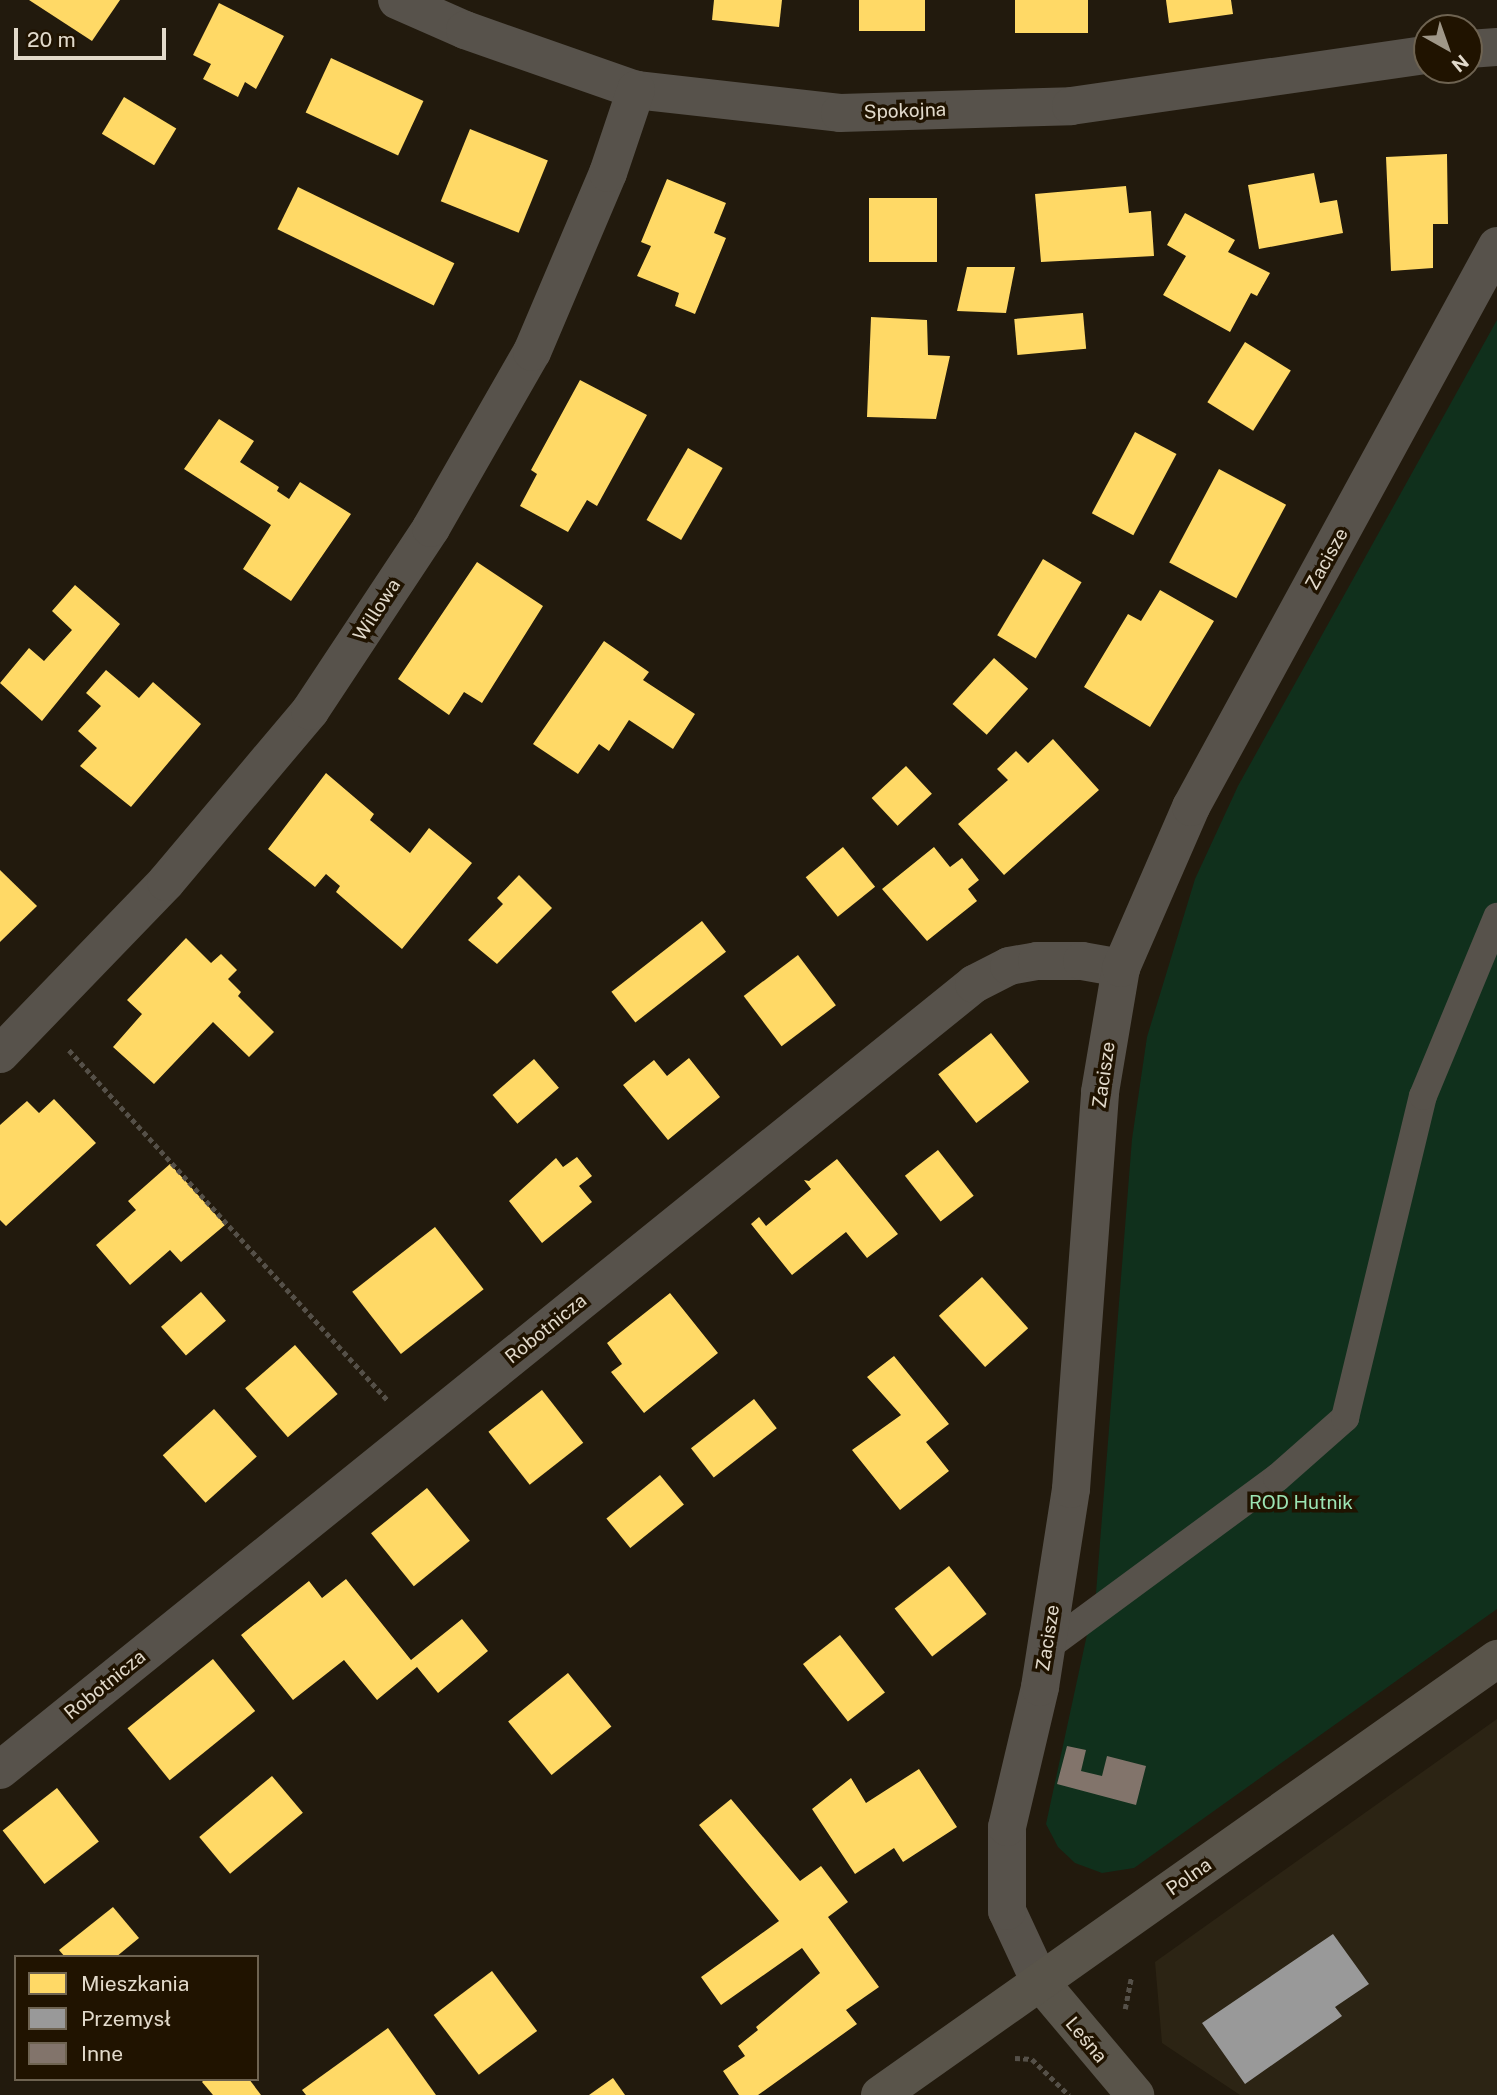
<!DOCTYPE html>
<meta charset="utf-8">
<style>
body{margin:0}
#map{position:relative;width:1497px;height:2095px;overflow:hidden;background:#221a0d;font-family:"Public Sans",sans-serif}
div>[style]{position:absolute}
[style*='--x']{left:calc(var(--x)*1px);top:calc(var(--y)*1px);width:calc(var(--w)*1px);rotate:calc(var(--a)*1deg)}
.industrial>*{inset:0;background:#2c2414}
.green>*{inset:0;background:#10301c}
.homes>*{inset:0;background:#ffd966;transform-origin:0 0}
.industry>*{inset:0;background:#999}
.building>*{inset:0;background:#82746b}
.path>*{height:4.5px;margin-top:-2.25px;transform-origin:0;background:repeating-linear-gradient(90deg,#555048 0 5px,transparent 0 8.5px)}
.lane>*{height:28px;margin:-14px;padding:0 14px;transform-origin:14px;border-radius:14px;background:#57524b}
.street>*{height:38px;margin:-19px;padding:0 19px;transform-origin:19px;border-radius:19px;background:#57524b}
.secondary>*{height:38px;margin:-19px;padding:0 19px;transform-origin:19px;border-radius:19px;background:#59544a}
span{translate:-50% -50%;white-space:nowrap;text-align:center;line-height:1.15;-webkit-text-stroke:7px #201300;paint-order:stroke}
.street-label{font-size:19px;color:#e2dacb}
.park-label{font-size:19px;color:#9ce6b5}
.legend{position:absolute;left:14px;top:1955px;width:245px;height:126px;box-sizing:border-box;background:#201300;border:2px solid #6e6351;margin:0;padding:9px 12px;list-style:none;font-size:21px;color:#e2dacb}
.legend li{display:flex;align-items:center;gap:14px;height:35px}
.legend b{width:35px;border:2px solid #6e6351}
.north{position:absolute;left:1413px;top:14px;width:70px;height:70px;box-sizing:border-box;background:#201300;border:2px solid #6e6351;border-radius:50%;rotate:140deg;font-size:19px;font-weight:700;line-height:28px;text-align:center;color:#e2dacb}
.north::after{content:'';display:block;margin:auto;width:24px;height:32px;background:#9f9788;clip-path:polygon(50% 0,100% 100%,50% 72%,0 100%)}
.scale{position:absolute;left:14px;top:28px;width:152px;height:32px;box-sizing:border-box;border:4px solid #e2dacb;border-top:0;padding-left:9px;font-size:21px;line-height:24px;white-space:nowrap;color:#e2dacb;-webkit-text-stroke:5px #201300;paint-order:stroke}
</style>
<div id="map">
<div class="industrial">
<i style="clip-path:polygon(1497px 1719px,1497px 2095px,1240px 2095px,1162px 2043px,1155px 1962px)"></i>
</div>
<div class="green">
<i style="clip-path:polygon(1497px 320px,1497px 1609px,1134px 1868px,1102px 1873px,1075px 1863px,1058px 1847px,1046px 1824px,1096px 1593px,1132px 1139px,1147px 1037px,1195px 879px,1238px 786px)"></i>
</div>
<div class="homes">
<i style="clip-path:polygon(29px 0,120px 0,92px 41px)"></i>
<i style="clip-path:polygon(714px 0,782px 0,779px 27px,712px 20px)"></i>
<i style="left:859px;top:0;width:66px;height:31px"></i>
<i style="left:1015px;top:0;width:73px;height:33px"></i>
<i style="clip-path:polygon(1166px 0,1231px 0,1233px 14px,1169px 23px)"></i>
<i style="clip-path:polygon(219px 3px,284px 36px,256px 89px,245px 82px,238px 97px,203px 79px,211px 64px,193px 55px)"></i>
<i style="left:331px;top:58px;width:102px;height:60px;rotate:25deg"></i>
<i style="left:124px;top:97px;width:61px;height:43px;rotate:31deg"></i>
<i style="left:470px;top:129px;width:84px;height:78px;rotate:22deg"></i>
<i style="clip-path:polygon(1447px 154px,1448px 224px,1433px 224px,1433px 268px,1391px 271px,1386px 157px)"></i>
<i style="clip-path:polygon(1314px 173px,1320px 203px,1337px 200px,1343px 233px,1259px 249px,1248px 185px)"></i>
<i style="clip-path:polygon(667px 179px,726px 203px,714px 233px,726px 238px,695px 314px,675px 306px,679px 293px,637px 276px,651px 246px,641px 242px)"></i>
<i style="clip-path:polygon(1126px 186px,1129px 213px,1151px 211px,1154px 256px,1041px 262px,1035px 194px)"></i>
<i style="left:298px;top:187px;width:174px;height:47px;rotate:26deg"></i>
<i style="left:937px;top:198px;width:64px;height:68px;rotate:90deg"></i>
<i style="clip-path:polygon(1185px 213px,1235px 240px,1228px 252px,1270px 273px,1257px 296px,1251px 293px,1230px 332px,1163px 295px,1186px 256px,1167px 245px)"></i>
<i style="clip-path:polygon(967px 267px,1015px 267px,1006px 313px,957px 311px)"></i>
<i style="left:1083px;top:313px;width:36px;height:69px;rotate:85deg"></i>
<i style="clip-path:polygon(871px 317px,927px 320px,928px 355px,950px 356px,936px 419px,867px 417px)"></i>
<i style="left:1245px;top:342px;width:54px;height:71px;rotate:32deg"></i>
<i style="clip-path:polygon(580px 380px,647px 415px,597px 506px,587px 500px,568px 532px,520px 506px,537px 474px,531px 470px)"></i>
<i style="clip-path:polygon(219px 419px,254px 441px,240px 462px,279px 487px,277px 491px,289px 499px,300px 482px,351px 514px,291px 601px,243px 569px,271px 525px,184px 469px)"></i>
<i style="left:1135px;top:432px;width:47px;height:92px;rotate:28deg"></i>
<i style="left:688px;top:448px;width:40px;height:83px;rotate:30deg"></i>
<i style="left:1219px;top:469px;width:76px;height:106px;rotate:28deg"></i>
<i style="left:1043px;top:559px;width:45px;height:89px;rotate:31deg"></i>
<i style="clip-path:polygon(477px 562px,543px 606px,482px 703px,464px 692px,449px 715px,398px 679px)"></i>
<i style="clip-path:polygon(75px 585px,120px 624px,42px 721px,0 683px,29px 648px,44px 661px,72px 630px,52px 611px)"></i>
<i style="clip-path:polygon(1160px 590px,1214px 621px,1150px 727px,1084px 687px,1128px 614px,1141px 621px)"></i>
<i style="clip-path:polygon(604px 641px,649px 672px,643px 680px,695px 714px,673px 749px,629px 720px,609px 751px,599px 744px,578px 774px,533px 744px)"></i>
<i style="left:994px;top:658px;width:46px;height:62px;rotate:42deg"></i>
<i style="clip-path:polygon(106px 670px,139px 698px,153px 682px,201px 724px,131px 807px,80px 766px,97px 748px,78px 731px,101px 706px,86px 693px)"></i>
<i style="clip-path:polygon(1053px 739px,1099px 790px,1004px 875px,958px 824px,1008px 780px,997px 769px,1016px 751px,1028px 763px)"></i>
<i style="left:906px;top:766px;width:38px;height:47px;rotate:47deg"></i>
<i style="clip-path:polygon(326px 773px,374px 814px,370px 820px,410px 853px,429px 828px,472px 863px,402px 949px,336px 892px,340px 886px,326px 874px,315px 887px,268px 849px)"></i>
<i style="left:843px;top:847px;width:51px;height:48px;rotate:51deg"></i>
<i style="clip-path:polygon(934px 847px,950px 867px,962px 858px,979px 880px,968px 889px,977px 901px,927px 941px,882px 889px)"></i>
<i style="clip-path:polygon(0 870px,37px 906px,0 942px)"></i>
<i style="clip-path:polygon(519px 875px,552px 908px,497px 964px,468px 940px,503px 904px,497px 898px)"></i>
<i style="left:702px;top:921px;width:39px;height:115px;rotate:52deg"></i>
<i style="clip-path:polygon(186px 938px,211px 963px,221px 954px,237px 970px,228px 979px,241px 992px,238px 996px,274px 1032px,249px 1057px,213px 1022px,154px 1084px,113px 1047px,142px 1014px,127px 1000px)"></i>
<i style="left:798px;top:955px;width:63px;height:68px;rotate:53deg"></i>
<i style="left:991px;top:1033px;width:62px;height:67px;rotate:52deg"></i>
<i style="clip-path:polygon(689px 1058px,720px 1097px,668px 1140px,623px 1085px,654px 1060px,667px 1076px)"></i>
<i style="left:534px;top:1059px;width:38px;height:55px;rotate:49deg"></i>
<i style="clip-path:polygon(54px 1099px,96px 1143px,6px 1226px,0 1220px,0 1125px,27px 1101px,39px 1113px)"></i>
<i style="left:938px;top:1150px;width:58px;height:42px;rotate:52deg"></i>
<i style="clip-path:polygon(577px 1157px,592px 1176px,579px 1186px,592px 1202px,542px 1243px,509px 1201px,556px 1158px,563px 1167px)"></i>
<i style="clip-path:polygon(837px 1159px,898px 1234px,867px 1258px,846px 1232px,792px 1275px,751px 1224px,759px 1217px,766px 1226px,811px 1189px,804px 1180px,809px 1181px)"></i>
<i style="clip-path:polygon(170px 1164px,225px 1225px,181px 1262px,170px 1250px,130px 1285px,96px 1245px,136px 1210px,128px 1201px)"></i>
<i style="left:435px;top:1227px;width:79px;height:105px;rotate:52deg"></i>
<i style="left:982px;top:1277px;width:69px;height:58px;rotate:48deg"></i>
<i style="left:201px;top:1292px;width:38px;height:53px;rotate:49deg"></i>
<i style="clip-path:polygon(670px 1293px,718px 1353px,644px 1413px,611px 1372px,622px 1364px,607px 1343px)"></i>
<i style="left:295px;top:1345px;width:65px;height:66px;rotate:49deg"></i>
<i style="clip-path:polygon(894px 1356px,949px 1424px,926px 1442px,949px 1471px,900px 1510px,852px 1450px,901px 1415px,867px 1377px)"></i>
<i style="left:542px;top:1390px;width:67px;height:68px;rotate:52deg"></i>
<i style="left:754px;top:1399px;width:37px;height:80px;rotate:52deg"></i>
<i style="left:214px;top:1409px;width:64px;height:69px;rotate:48deg"></i>
<i style="left:660px;top:1475px;width:38px;height:69px;rotate:51deg"></i>
<i style="left:427px;top:1488px;width:68px;height:72px;rotate:51deg"></i>
<i style="left:949px;top:1566px;width:61px;height:69px;rotate:52deg"></i>
<i style="clip-path:polygon(346px 1579px,411px 1660px,462px 1619px,488px 1651px,438px 1693px,417px 1667px,377px 1700px,344px 1660px,293px 1700px,241px 1635px,309px 1581px,322px 1598px)"></i>
<i style="left:840px;top:1635px;width:73px;height:47px;rotate:52deg"></i>
<i style="left:213px;top:1659px;width:67px;height:110px;rotate:51deg"></i>
<i style="left:568px;top:1673px;width:69px;height:77px;rotate:51deg"></i>
<i style="clip-path:polygon(919px 1769px,957px 1827px,903px 1862px,894px 1848px,855px 1874px,812px 1809px,851px 1778px,866px 1803px)"></i>
<i style="left:272px;top:1776px;width:48px;height:95px;rotate:50deg"></i>
<i style="left:57px;top:1788px;width:68px;height:69px;rotate:52deg"></i>
<i style="clip-path:polygon(731px 1799px,800px 1881px,821px 1866px,848px 1902px,828px 1917px,879px 1987px,846px 2010px,857px 2024px,758px 2095px,739px 2095px,723px 2071px,745px 2056px,738px 2046px,758px 2030px,756px 2027px,820px 1973px,802px 1948px,721px 2005px,701px 1977px,779px 1921px,699px 1825px)"></i>
<i style="clip-path:polygon(113px 1907px,139px 1938px,116px 1957px,65px 1957px,59px 1950px)"></i>
<i style="left:492px;top:1971px;width:75px;height:73px;rotate:53deg"></i>
<i style="clip-path:polygon(388px 2028px,436px 2095px,306px 2095px,302px 2090px)"></i>
<i style="clip-path:polygon(613px 2078px,625px 2095px,589px 2095px)"></i>
<i style="clip-path:polygon(205px 2079px,249px 2079px,261px 2095px,213px 2095px,202px 2082px)"></i>
</div>
<div class="industry">
<i style="clip-path:polygon(1333px 1934px,1369px 1984px,1335px 2007px,1342px 2016px,1245px 2084px,1202px 2023px)"></i>
</div>
<div class="building">
<i style="clip-path:polygon(1067px 1746px,1086px 1750px,1081px 1771px,1102px 1776px,1107px 1756px,1146px 1766px,1136px 1805px,1057px 1784px)"></i>
</div>
<div class="path">
<i style="--x:69;--y:1050;--w:474;--a:47.7"></i>
<i style="--x:1125;--y:2009;--w:33;--a:-79"></i>
<i style="--x:1015;--y:2058;--w:17;--a:3"></i>
<i style="--x:1032;--y:2059;--w:52;--a:44.2"></i>
</div>
<div class="lane">
<i style="--x:1046;--y:1648;--w:287;--a:-36.4"></i>
<i style="--x:1277;--y:1478;--w:91;--a:-41.4"></i>
<i style="--x:1345;--y:1418;--w:331;--a:-76.4"></i>
<i style="--x:1423;--y:1096;--w:194;--a:-67.5"></i>
</div>
<div class="street">
<i style="--x:397;--y:0;--w:74;--a:23.8"></i>
<i style="--x:465;--y:30;--w:181;--a:19.3"></i>
<i style="--x:636;--y:90;--w:205;--a:6.4"></i>
<i style="--x:840;--y:113;--w:231;--a:-1.7"></i>
<i style="--x:1071;--y:106;--w:360;--a:-8.2"></i>
<i style="--x:1469;--y:49;--w:28;--a:-4"></i>
<i style="--x:0;--y:1054;--w:239;--a:-46"></i>
<i style="--x:166;--y:882;--w:224;--a:-49.9"></i>
<i style="--x:310;--y:711;--w:219;--a:-56.5"></i>
<i style="--x:431;--y:528;--w:203;--a:-60.2"></i>
<i style="--x:532;--y:352;--w:194;--a:-67"></i>
<i style="--x:608;--y:173;--w:88;--a:-71.4"></i>
<i style="--x:0;--y:1770;--w:1252;--a:-38.9"></i>
<i style="--x:974;--y:984;--w:39;--a:-27"></i>
<i style="--x:1009;--y:966;--w:28;--a:-10"></i>
<i style="--x:1037;--y:961;--w:45;--a:0"></i>
<i style="--x:1082;--y:961;--w:40;--a:10"></i>
<i style="--x:1040;--y:1982;--w:78;--a:-114.9"></i>
<i style="--x:1007;--y:1911;--w:84;--a:-90"></i>
<i style="--x:1007;--y:1827;--w:144;--a:-76.7"></i>
<i style="--x:1040;--y:1687;--w:200;--a:-81.1"></i>
<i style="--x:1071;--y:1489;--w:398;--a:-85.8"></i>
<i style="--x:1100;--y:1092;--w:126;--a:-80.4"></i>
<i style="--x:1121;--y:968;--w:176;--a:-66.5"></i>
<i style="--x:1191;--y:807;--w:639;--a:-61.39"></i>
</div>
<div class="secondary">
<i style="--x:1040;--y:1982;--w:148;--a:49.9"></i>
<i style="--x:880;--y:2095;--w:756;--a:-35.25"></i>
</div>
<div class="street-label">
<span style="left:905px;top:111px;rotate:-2deg">Spokojna</span>
<span style="left:1327px;top:559px;rotate:-61deg">Zacisze</span>
<span style="left:377px;top:610px;rotate:-57deg">Willowa</span>
<span style="left:1104px;top:1075px;rotate:-82deg">Zacisze</span>
<span style="left:546px;top:1329px;rotate:-39deg">Robotnicza</span>
<span style="left:1048px;top:1638px;rotate:-81deg">Zacisze</span>
<span style="left:105px;top:1685px;rotate:-39deg">Robotnicza</span>
<span style="left:1189px;top:1877px;rotate:-35deg">Polna</span>
<span style="left:1086px;top:2040px;rotate:50deg">Leśna</span>
</div>
<div class="park-label">
<span style="left:1301px;top:1503px">ROD Hutnik</span>
</div>
<ul class="legend">
<li><b style="height:19px;background:#ffd966"></b>Mieszkania</li>
<li><b style="height:19px;background:#999"></b>Przemysł</li>
<li><b style="height:19px;background:#82746b"></b>Inne</li>
</ul>
<div class="north">N</div>
<div class="scale">20 m</div>
</div>
